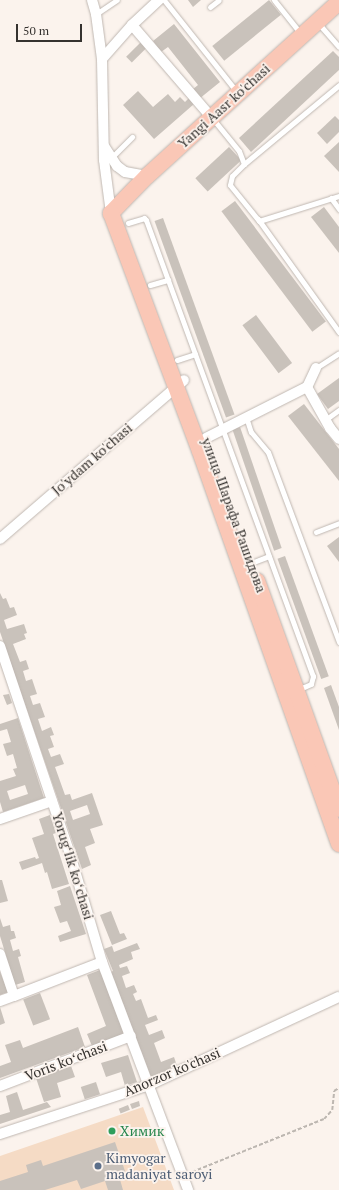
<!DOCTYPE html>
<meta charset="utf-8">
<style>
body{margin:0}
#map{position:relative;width:339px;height:1190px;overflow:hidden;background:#fbf3ed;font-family:"PT Serif",serif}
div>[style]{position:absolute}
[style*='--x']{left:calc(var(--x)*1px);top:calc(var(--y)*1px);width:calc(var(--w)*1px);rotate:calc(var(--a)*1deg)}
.green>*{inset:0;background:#f5dbc5}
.building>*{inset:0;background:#c9c2bb;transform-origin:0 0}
.path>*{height:1.5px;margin-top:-0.75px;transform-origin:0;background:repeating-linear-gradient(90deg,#bdb7b1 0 4px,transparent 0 6px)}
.roads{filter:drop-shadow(0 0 1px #bfb7b1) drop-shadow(0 0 1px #bfb7b1)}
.service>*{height:5px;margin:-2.5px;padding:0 2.5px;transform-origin:2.5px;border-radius:2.5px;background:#fff}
.minor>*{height:10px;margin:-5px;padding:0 5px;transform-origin:5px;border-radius:5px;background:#fff}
.primary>*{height:16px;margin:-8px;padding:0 8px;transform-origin:8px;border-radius:8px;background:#fac7b6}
.dots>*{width:11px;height:11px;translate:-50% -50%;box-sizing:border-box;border:2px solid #fbf3ed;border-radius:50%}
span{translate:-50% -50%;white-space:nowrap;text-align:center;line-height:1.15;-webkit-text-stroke:3.5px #fbf3ed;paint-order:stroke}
.street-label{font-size:14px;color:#35322f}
.leisure-label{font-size:14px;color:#27864d}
.left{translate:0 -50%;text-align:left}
.service-label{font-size:14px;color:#4e5e75}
.scale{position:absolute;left:16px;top:24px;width:66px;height:18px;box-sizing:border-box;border:2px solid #35322f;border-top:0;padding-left:5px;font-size:12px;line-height:14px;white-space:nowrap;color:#35322f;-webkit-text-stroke:3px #fbf3ed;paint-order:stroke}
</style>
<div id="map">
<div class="green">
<i style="clip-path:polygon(143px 1107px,174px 1190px,0 1190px,0 1156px)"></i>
</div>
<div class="building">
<i style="clip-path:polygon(188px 0,201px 0,193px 7px)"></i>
<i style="left:269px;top:0;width:19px;height:73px;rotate:51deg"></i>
<i style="clip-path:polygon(174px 24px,220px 82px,199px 99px,192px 90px,198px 85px,168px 47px,161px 52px,153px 41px)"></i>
<i style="left:141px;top:42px;width:8px;height:21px;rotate:45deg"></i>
<i style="clip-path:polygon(333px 51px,339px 57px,339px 70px,251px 152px,239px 138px)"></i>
<i style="clip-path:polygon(138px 91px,153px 107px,168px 94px,175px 102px,180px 97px,185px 102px,189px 98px,194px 104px,154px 139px,123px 105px)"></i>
<i style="clip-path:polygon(335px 116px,339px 120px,339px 132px,327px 144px,317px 133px)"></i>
<i style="clip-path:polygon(339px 142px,339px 172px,324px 156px)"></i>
<i style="left:229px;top:147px;width:18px;height:46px;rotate:47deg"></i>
<i style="left:235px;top:201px;width:151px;height:17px;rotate:53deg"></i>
<i style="clip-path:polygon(324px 207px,339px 227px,339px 253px,311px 217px)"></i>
<i style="left:163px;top:218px;width:209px;height:9px;rotate:70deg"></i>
<i style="left:256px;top:315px;width:60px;height:17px;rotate:53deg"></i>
<i style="clip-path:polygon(339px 378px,339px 401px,328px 409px,317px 394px)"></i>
<i style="clip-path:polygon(304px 404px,339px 449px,339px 481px,288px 416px)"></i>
<i style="left:240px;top:427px;width:128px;height:8px;rotate:71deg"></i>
<i style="clip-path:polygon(339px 537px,339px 562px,327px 546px)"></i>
<i style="left:285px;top:556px;width:128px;height:8px;rotate:70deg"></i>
<i style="clip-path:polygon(evenodd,0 593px,3px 599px,6px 598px,10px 608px,14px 607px,17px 615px,4px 620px,7px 629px,24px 624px,27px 633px,24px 634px,26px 639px,13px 644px,20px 662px,26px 660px,29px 669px,23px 671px,26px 681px,32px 679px,37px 694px,30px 696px,33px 705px,40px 703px,45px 717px,38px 719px,42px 731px,51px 727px,54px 735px,50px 736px,54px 747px,48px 749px,51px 757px,60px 754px,64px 764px,55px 767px,65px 795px,70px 794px,72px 800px,92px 793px,103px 825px,90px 829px,95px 843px,85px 847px,91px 865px,82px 869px,0 632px,0 593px,87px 805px,90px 814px,73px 820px,70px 811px,87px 805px)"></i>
<i style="clip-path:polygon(331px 685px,339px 707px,339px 730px,324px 688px)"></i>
<i style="clip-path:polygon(9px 694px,12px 703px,7px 705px,3px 695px)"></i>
<i style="clip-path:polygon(evenodd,18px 718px,44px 798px,3px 812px,0 802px,0 781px,16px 776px,13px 769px,17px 768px,13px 754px,7px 756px,3px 744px,11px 742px,7px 729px,0 731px,0 724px,18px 718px,25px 785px,28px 794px,10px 800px,7px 791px,25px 785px)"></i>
<i style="clip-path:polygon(50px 815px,56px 833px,53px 834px,69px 884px,52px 889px,47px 872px,45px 873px,42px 863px,22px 870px,19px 862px,35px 857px,36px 859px,39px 858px,32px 838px,44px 834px,39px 819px)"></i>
<i style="clip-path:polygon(0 880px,2px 880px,8px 901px,0 903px)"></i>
<i style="clip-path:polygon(70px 886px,86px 934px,60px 942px,58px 936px,71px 931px,67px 921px,60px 923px,54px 907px,61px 905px,57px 891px)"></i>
<i style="clip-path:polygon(111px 911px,120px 934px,124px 933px,127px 939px,112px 945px,100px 915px)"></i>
<i style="clip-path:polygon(0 918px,3px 927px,10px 925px,11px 931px,14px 931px,16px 938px,10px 940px,13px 951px,19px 949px,21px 956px,18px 957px,25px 982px,15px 985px,0 936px)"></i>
<i style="clip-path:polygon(137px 943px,140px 949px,131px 952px,133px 959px,119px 965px,120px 968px,127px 966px,130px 973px,122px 976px,126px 988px,134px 985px,137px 992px,133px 994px,136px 1001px,141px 999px,148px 1018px,156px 1015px,158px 1020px,145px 1025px,149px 1035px,162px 1030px,165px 1038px,154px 1043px,161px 1062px,174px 1057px,177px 1066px,151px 1077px,111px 972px,113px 971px,104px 949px,112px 946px,114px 952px)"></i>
<i style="clip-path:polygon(100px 970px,124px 1034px,92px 1046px,87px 1034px,106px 1026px,87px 975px)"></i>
<i style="clip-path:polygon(0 972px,8px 992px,0 995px)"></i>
<i style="left:40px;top:993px;width:28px;height:18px;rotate:69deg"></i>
<i style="clip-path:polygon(0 1007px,5px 1023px,0 1025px)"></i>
<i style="clip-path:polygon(78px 1027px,85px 1047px,0 1078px,0 1066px,11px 1062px,5px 1045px,20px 1040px,23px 1048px)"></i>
<i style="clip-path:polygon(128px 1055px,137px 1082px,125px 1086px,121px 1072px,106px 1077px,101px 1063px)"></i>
<i style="clip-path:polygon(70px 1063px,75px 1077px,57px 1083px,61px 1097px,44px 1102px,35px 1075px)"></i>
<i style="left:96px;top:1082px;width:13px;height:16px;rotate:72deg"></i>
<i style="clip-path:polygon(17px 1092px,23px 1110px,47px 1102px,51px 1107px,0 1124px,0 1115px,10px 1112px,6px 1096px)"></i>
<i style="clip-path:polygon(139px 1101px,140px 1106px,132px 1109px,130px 1104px)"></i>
<i style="left:128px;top:1105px;width:5px;height:10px;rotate:68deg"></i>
<i style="clip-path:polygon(115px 1142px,126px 1174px,119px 1176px,123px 1190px,108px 1190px,105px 1181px,81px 1189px,77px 1180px,45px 1190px,0 1190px,0 1181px,28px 1172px,26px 1165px,41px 1160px,43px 1166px)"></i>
</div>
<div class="path">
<i style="--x:192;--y:1172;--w:142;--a:-21.9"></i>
<i style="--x:324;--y:1119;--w:12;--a:-48"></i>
<i style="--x:332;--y:1110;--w:19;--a:-84"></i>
<i style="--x:334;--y:1091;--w:6;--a:-31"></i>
</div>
<div class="roads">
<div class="service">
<i style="--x:164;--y:0;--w:116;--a:51.6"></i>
<i style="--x:274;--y:0;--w:43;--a:51.5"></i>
<i style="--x:210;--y:7;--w:11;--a:-38"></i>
<i style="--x:96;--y:14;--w:25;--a:-34"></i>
<i style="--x:319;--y:24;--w:30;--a:49"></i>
<i style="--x:213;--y:119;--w:41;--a:50.9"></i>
<i style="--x:239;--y:151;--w:14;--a:69"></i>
<i style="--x:244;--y:164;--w:17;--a:135"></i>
<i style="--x:232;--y:176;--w:9;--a:103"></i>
<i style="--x:230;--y:185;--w:46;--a:51.1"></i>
<i style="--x:259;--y:221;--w:84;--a:-17.4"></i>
<i style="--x:111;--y:158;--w:30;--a:-45"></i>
<i style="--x:244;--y:164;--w:124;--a:-39.7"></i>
<i style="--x:331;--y:198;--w:14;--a:54"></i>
<i style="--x:258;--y:219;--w:139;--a:54.4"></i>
<i style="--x:128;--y:223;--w:17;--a:-17"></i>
<i style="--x:144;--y:218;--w:3;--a:45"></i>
<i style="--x:146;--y:220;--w:486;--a:69.9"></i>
<i style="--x:313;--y:676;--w:8;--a:104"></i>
<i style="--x:311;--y:684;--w:13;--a:157"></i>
<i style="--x:150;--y:285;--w:19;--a:-16"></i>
<i style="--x:177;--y:360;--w:19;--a:-18"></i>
<i style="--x:316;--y:368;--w:27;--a:-33"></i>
<i style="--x:246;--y:417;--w:16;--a:72"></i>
<i style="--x:251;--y:432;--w:26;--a:50"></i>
<i style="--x:268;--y:452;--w:203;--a:69.5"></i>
<i style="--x:325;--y:420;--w:17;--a:-36"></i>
<i style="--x:316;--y:532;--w:25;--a:-21"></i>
<i style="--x:251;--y:563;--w:19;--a:-21"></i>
</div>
<div class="minor">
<i style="--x:92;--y:0;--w:15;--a:74"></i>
<i style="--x:96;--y:14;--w:45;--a:82.4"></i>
<i style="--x:102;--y:59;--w:101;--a:88.9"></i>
<i style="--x:104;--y:160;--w:53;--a:82.5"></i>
<i style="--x:132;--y:25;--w:121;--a:49.3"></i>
<i style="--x:102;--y:59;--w:45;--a:-48.6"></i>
<i style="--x:132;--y:25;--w:37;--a:-43"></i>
<i style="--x:104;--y:146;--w:24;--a:57"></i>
<i style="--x:117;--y:166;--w:10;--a:37"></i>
<i style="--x:125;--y:172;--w:22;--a:10"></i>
<i style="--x:316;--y:368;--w:21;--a:115"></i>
<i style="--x:307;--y:387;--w:47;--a:60.7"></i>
<i style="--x:330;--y:428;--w:14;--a:51"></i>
<i style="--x:206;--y:438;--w:113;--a:-26.8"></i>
<i style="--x:0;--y:539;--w:243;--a:-40.8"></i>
<i style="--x:0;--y:646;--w:219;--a:71.4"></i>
<i style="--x:70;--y:854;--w:113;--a:73.5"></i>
<i style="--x:102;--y:962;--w:244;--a:69.3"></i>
<i style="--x:0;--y:819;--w:55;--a:-19.1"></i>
<i style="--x:0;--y:954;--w:44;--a:71.6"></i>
<i style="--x:14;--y:996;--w:94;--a:-21.1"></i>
<i style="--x:0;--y:1001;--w:15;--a:-20"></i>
<i style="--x:0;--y:1086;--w:140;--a:-20.9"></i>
<i style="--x:0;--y:1134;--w:157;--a:-18.2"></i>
<i style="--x:149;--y:1085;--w:209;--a:-24.9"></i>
</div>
<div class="primary">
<i style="--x:339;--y:2;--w:259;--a:137.8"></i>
<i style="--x:147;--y:176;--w:52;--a:134.2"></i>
<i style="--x:111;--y:213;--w:254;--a:69.5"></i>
<i style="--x:200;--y:451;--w:417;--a:70.5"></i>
<i style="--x:257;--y:581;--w:242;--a:70.2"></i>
</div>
</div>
<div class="dots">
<i style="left:112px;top:1131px;background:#2e9e5b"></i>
<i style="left:98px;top:1166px;background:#5c6f8a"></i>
</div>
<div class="street-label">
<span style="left:224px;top:106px;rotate:-42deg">Yangi Aasr ko'chasi</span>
<span style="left:92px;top:459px;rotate:-41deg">Jo'ydam ko'chasi</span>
<span style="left:234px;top:515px;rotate:70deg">улица Шарафа Рашидова</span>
<span style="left:73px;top:866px;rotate:73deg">Yorugʻlik koʻchasi</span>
<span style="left:66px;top:1061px;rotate:-21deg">Voris koʻchasi</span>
<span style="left:172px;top:1072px;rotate:-23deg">Anorzor ko'chasi</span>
</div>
<div class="leisure-label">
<span class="left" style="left:120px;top:1131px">Химик</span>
</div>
<div class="service-label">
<span class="left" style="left:106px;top:1166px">Kimyogar<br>madaniyat saroyi</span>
</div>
<div class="scale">50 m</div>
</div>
